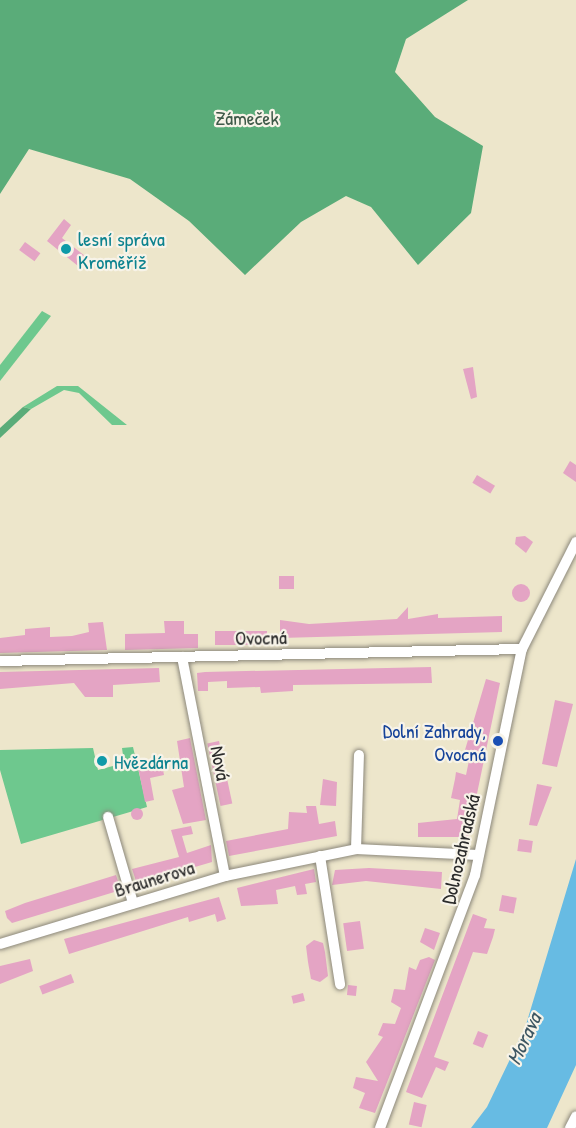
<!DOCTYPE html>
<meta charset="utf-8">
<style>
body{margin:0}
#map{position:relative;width:576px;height:1128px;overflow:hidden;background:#ede6cb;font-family:"Patrick Hand",sans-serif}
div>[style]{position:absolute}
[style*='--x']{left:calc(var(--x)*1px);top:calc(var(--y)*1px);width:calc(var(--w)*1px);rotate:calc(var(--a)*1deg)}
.green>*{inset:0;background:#6ec88e}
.forest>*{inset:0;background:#5aac79}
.water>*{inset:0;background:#67bbe3}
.building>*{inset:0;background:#e4a4c4;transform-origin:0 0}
.round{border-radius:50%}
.roads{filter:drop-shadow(0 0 2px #8c887b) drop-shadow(0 0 2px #8c887b)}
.minor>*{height:10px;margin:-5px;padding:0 5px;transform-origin:5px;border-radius:5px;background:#fff}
.dots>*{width:16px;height:16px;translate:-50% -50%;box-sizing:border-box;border:3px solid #f7f3e8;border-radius:50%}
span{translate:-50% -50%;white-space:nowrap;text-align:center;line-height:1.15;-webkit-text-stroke:4.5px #f7f3e8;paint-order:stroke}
.park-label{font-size:20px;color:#3f5a49}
.culture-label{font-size:20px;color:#0d838f}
.left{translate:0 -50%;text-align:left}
.street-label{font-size:20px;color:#2b2b2b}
.transit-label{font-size:20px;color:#164399}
.right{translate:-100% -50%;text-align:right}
.water-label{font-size:21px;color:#3d5662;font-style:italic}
</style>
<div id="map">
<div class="green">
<i style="clip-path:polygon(42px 311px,51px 316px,0 381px,0 365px)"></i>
<i style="clip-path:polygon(57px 386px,78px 386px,127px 425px,112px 425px,79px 393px,64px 390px,31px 409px,23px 407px)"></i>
<i style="clip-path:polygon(133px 747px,147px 807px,21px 844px,0 770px,0 750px,93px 748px,98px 770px,124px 763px,122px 748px)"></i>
</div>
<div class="forest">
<i style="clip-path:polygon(0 0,468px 0,406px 39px,395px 72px,435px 117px,483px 146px,471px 213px,418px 265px,371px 207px,346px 196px,301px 222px,245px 275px,189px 221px,130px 179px,29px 149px,0 194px)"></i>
<i style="clip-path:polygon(23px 407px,31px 409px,0 438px,0 428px)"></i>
</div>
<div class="water">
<i style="clip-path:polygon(576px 859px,576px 1065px,547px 1128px,471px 1128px,487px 1107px,525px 1028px)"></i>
</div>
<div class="building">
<i style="clip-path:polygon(64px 219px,71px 225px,62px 238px,85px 256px,78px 266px,47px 241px)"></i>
<i style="left:25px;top:242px;width:19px;height:10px;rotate:36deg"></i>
<i style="clip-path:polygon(473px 367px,477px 397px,471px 399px,463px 369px)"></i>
<i style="clip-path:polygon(570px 461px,576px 465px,576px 482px,563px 473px)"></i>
<i style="left:477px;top:475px;width:21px;height:9px;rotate:31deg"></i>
<i style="clip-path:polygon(525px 536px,533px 542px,526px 553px,515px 544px,516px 537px)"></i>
<i style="left:279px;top:576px;width:15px;height:13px"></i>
<i class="round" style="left:512px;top:584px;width:18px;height:18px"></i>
<i style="clip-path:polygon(408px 607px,408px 619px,438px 614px,438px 618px,502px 616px,502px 632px,280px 638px,280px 620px,309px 624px,397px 619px)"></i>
<i style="clip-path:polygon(164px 621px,184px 621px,184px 634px,198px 634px,198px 648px,125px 650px,125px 634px,165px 633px)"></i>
<i style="clip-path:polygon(103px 622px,107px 650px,0 653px,0 638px,25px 635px,25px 629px,50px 627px,50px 637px,72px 636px,89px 632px,88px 623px)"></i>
<i style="left:267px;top:631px;width:14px;height:52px;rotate:90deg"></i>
<i style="clip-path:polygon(431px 667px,432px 683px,293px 685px,293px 691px,261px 693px,260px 687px,227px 688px,227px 681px,208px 682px,208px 691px,198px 691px,197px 673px,205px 672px)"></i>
<i style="clip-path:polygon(159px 668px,160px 682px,113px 685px,113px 697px,85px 697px,74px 683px,0 689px,0 672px)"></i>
<i style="clip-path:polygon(486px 679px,500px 683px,468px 837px,418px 837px,418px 823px,457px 819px,460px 800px,451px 798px,455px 779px,456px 772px,466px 775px,471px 751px,465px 750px)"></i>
<i style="clip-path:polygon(555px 700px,573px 704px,557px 767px,542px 764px)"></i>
<i style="clip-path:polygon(190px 738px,206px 820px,183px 824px,172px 790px,184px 787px,177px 741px)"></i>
<i style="left:219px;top:741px;width:64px;height:12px;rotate:78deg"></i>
<i style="clip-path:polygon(147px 760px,149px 767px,162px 764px,164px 775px,150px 778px,154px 800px,145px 802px,137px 762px)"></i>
<i style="clip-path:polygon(323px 779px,337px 782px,336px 806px,320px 805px)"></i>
<i style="clip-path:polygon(537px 784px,552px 787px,537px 826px,529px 825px)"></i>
<i style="clip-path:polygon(306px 806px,316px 806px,319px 824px,335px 821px,337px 836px,229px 856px,226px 841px,288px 829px,289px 812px,307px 813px)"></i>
<i class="round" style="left:131px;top:808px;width:12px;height:12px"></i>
<i style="clip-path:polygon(191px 826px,193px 834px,182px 836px,187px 853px,211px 845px,212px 862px,137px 884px,132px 869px,179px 857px,171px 830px)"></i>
<i style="left:519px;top:839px;width:14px;height:12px;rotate:8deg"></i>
<i style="clip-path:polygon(369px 868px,442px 872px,441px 889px,366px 881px,332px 885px,335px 870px)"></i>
<i style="clip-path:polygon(314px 869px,316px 882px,305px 884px,307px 894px,297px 895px,295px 886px,276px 890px,278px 904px,241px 906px,237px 888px)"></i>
<i style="clip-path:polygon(116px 875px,121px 890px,12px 923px,7px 918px,5px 911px,25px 903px)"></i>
<i style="left:502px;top:895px;width:15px;height:16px;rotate:11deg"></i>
<i style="clip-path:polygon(219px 897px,226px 919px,217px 922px,215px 914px,189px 922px,188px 917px,69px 954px,64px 939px)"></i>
<i style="clip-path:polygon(473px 914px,487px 919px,484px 928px,495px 929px,493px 937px,487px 954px,473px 952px,434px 1057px,449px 1062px,445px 1071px,436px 1067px,422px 1098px,406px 1092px)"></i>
<i style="left:360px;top:921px;width:28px;height:17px;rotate:82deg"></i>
<i style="clip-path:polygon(425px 928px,440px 933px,434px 950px,420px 942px)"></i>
<i style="clip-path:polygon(314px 940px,323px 943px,325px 952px,328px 976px,320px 982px,311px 979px,308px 962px,306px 946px)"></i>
<i style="clip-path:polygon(429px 957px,435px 960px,375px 1113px,359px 1108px,365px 1093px,353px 1088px,356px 1077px,378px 1081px,366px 1062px,383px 1037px,378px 1035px,383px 1023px,395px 1024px,401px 1008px,391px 1002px,394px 989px,405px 990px,409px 967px,416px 970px,420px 960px)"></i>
<i style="clip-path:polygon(30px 959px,33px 971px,0 984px,0 966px)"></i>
<i style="left:71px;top:974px;width:9px;height:34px;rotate:69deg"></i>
<i style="left:348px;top:985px;width:9px;height:10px;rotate:6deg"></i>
<i style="left:303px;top:993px;width:8px;height:12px;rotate:76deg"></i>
<i style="left:478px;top:1031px;width:11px;height:14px;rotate:22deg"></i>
<i style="left:414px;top:1102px;width:13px;height:23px;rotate:13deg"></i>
</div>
<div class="roads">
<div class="minor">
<i style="--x:182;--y:657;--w:223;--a:78.9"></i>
<i style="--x:0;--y:661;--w:522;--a:-1.32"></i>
<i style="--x:108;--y:817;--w:90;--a:73.8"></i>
<i style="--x:356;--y:849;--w:94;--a:-88.2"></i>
<i style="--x:320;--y:856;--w:130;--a:81.1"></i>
<i style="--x:0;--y:944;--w:235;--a:-16.8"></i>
<i style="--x:225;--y:876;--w:134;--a:-11.6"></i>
<i style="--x:356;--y:849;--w:122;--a:2.8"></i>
<i style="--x:380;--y:1128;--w:270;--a:-69.4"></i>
<i style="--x:475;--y:875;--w:231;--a:-78.3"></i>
<i style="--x:522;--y:649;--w:120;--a:-63.2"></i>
<i style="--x:570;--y:1128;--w:13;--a:-63"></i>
</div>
</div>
<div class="dots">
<i style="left:66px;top:249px;background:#0f9aa8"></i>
<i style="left:498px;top:741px;background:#1a4fb4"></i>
<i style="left:102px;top:761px;background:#0f9aa8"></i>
</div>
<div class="park-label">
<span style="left:247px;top:117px">Zámeček</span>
</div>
<div class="culture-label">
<span class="left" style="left:78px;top:250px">lesní správa<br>Kroměříž</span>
<span class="left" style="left:114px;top:761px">Hvězdárna</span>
</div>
<div class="street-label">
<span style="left:261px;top:637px;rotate:-1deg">Ovocná</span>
<span style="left:221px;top:763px;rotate:79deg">Nová</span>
<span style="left:460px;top:849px;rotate:-77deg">Dolnozahradská</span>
<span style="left:154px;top:878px;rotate:-17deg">Braunerova</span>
</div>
<div class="transit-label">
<span class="right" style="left:486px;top:742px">Dolní Zahrady,<br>Ovocná</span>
</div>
<div class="water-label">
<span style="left:524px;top:1039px;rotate:-65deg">Morava</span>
</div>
</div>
